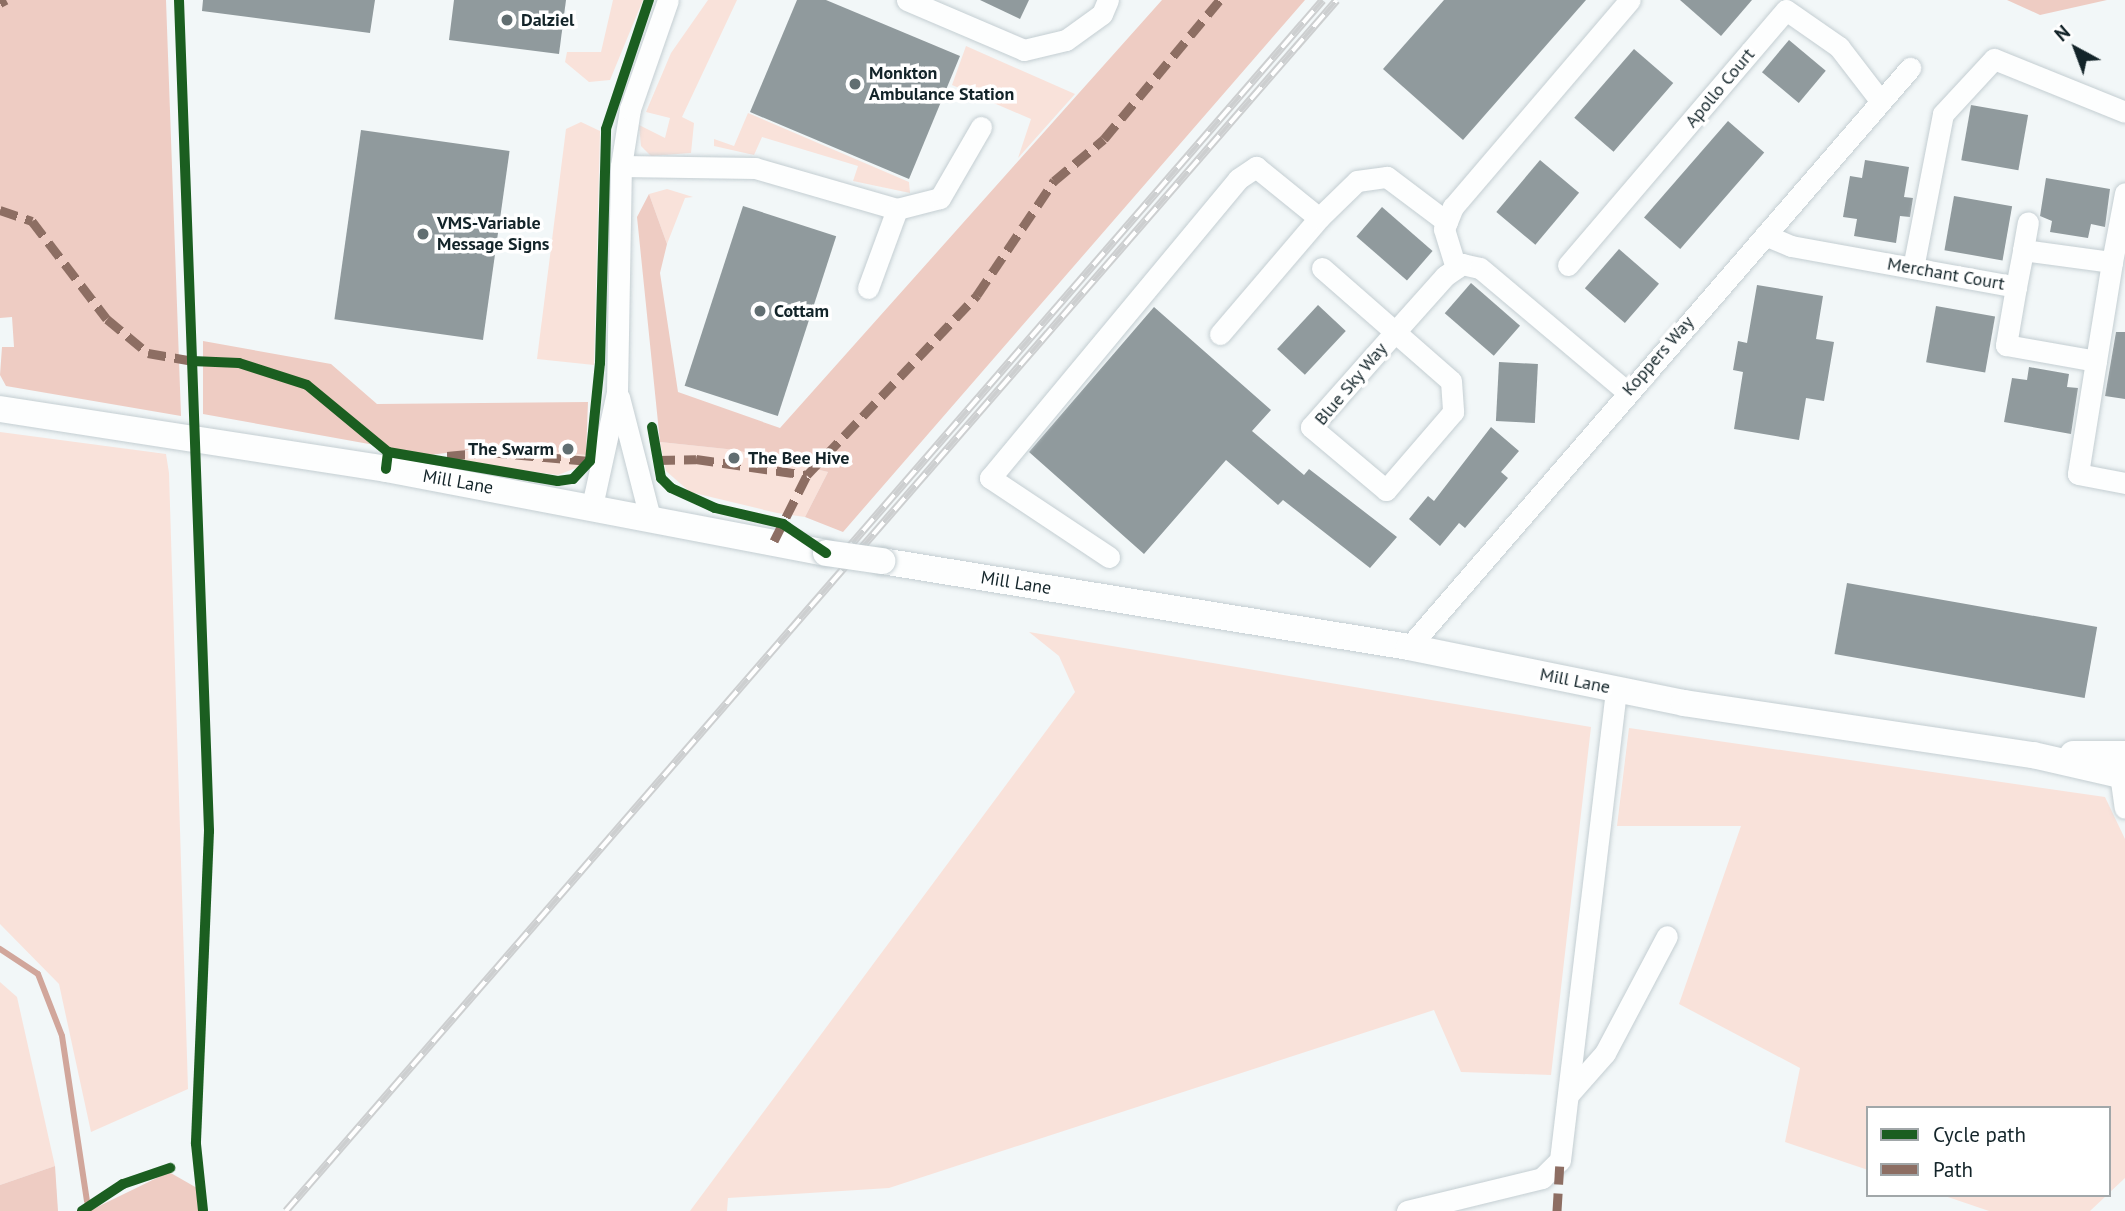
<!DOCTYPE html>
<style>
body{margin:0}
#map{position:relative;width:2125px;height:1211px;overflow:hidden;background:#f2f7f8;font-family:"PT Sans",sans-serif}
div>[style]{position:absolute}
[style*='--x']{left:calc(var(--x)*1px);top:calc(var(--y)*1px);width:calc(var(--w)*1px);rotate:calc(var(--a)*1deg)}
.green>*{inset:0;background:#f9e2da}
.forest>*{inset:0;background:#eeccc3}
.stream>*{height:6px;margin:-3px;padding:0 3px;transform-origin:3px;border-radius:3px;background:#d1a69b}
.building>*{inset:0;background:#909a9d;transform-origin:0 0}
.roads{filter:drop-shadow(0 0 2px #c4ced2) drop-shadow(0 0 2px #c4ced2)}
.minor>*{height:21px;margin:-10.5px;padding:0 10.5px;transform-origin:10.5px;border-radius:10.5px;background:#fdfefe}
.major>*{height:26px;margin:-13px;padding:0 13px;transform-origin:13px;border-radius:13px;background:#fdfefe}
.rail>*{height:8px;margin-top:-4px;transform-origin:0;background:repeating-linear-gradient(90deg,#fff 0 16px,#cdcfd0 0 32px);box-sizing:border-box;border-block:2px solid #cdcfd0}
.bridges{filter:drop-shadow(0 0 2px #c4ced2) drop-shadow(0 0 2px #c4ced2)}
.major-bridge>*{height:26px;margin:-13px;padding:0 13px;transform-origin:13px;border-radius:13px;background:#fdfefe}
.quiet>*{height:9px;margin-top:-4.5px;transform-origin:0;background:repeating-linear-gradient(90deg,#8d6e63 0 18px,transparent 0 27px)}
.cycleway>*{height:10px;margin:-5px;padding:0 5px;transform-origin:5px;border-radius:5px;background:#1b5e20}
.dots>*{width:19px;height:19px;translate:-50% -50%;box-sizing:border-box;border:4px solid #fff;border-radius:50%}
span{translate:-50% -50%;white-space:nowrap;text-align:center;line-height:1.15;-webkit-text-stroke:7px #fff;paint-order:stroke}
.poi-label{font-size:18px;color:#132429;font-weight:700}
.left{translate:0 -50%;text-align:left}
.right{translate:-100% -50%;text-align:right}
.street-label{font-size:18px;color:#132429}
.legend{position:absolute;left:1866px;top:1106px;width:245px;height:91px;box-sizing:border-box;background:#fff;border:2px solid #a1a7a9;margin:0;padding:9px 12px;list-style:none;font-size:21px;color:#132429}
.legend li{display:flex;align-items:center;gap:14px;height:35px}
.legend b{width:35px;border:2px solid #a1a7a9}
.north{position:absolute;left:2041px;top:14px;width:70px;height:70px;-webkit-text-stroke:5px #fff;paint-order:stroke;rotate:319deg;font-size:19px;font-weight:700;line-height:28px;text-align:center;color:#132429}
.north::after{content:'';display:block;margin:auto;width:24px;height:32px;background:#132429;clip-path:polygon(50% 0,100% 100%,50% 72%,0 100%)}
</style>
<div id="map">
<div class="green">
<i style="clip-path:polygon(613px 0,643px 0,610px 80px,589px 82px,565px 62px,567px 52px,601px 52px)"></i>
<i style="clip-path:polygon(708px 0,737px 0,682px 117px,694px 123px,691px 153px,651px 156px,641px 146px,639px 125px,665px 138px,670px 118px,646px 112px,671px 53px)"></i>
<i style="clip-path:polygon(966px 46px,1075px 94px,1018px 158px,1031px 119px,952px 85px)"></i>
<i style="clip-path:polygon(748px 113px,909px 182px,910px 193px,853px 181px,858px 166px,762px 137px,754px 155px,714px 146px,714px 139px,734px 146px)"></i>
<i style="clip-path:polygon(581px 122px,600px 131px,594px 365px,537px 359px,566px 129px)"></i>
<i style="clip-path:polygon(667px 189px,693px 197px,685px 198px,667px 244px,649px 194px)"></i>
<i style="clip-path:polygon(0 432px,166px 454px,169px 473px,188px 1089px,91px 1132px,59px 984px,0 924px)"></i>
<i style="clip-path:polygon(660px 442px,737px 450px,828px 472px,805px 517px,777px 513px,690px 492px,666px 471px)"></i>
<i style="clip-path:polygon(567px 444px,574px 454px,586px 455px,581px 466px,558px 475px,449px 461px,449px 451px,558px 452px)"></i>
<i style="clip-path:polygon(1029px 632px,1591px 727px,1551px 1075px,1461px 1072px,1434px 1010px,889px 1188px,728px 1198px,727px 1211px,690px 1211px,1075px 692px,1059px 656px)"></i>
<i style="clip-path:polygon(1629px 728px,2105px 797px,2125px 839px,2125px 1178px,2109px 1193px,2109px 1108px,1868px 1108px,1868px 1170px,1785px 1142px,1800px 1068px,1679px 1004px,1741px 826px,1617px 826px)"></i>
<i style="clip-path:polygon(0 982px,17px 997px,55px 1166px,0 1185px)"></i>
<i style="clip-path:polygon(1942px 1195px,2107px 1195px,2090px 1211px,1989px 1211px)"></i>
</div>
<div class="forest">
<i style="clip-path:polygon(0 0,166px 0,181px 416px,6px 386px,0 375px,2px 347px,14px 347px,12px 317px,0 318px)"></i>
<i style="clip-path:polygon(1162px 0,1305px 0,843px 532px,805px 517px,828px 472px,736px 450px,660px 442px,637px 217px,649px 194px,667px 244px,660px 273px,678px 392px,780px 428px)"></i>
<i style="clip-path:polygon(2007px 0,2107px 0,2040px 15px)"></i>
<i style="clip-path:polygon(203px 341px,331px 364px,377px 404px,588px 402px,586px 455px,574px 454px,568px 444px,559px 452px,493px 447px,430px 455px,203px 414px)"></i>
<i style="clip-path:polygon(55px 1166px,58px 1211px,0 1211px,0 1185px)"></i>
<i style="clip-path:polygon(169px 1172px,197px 1188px,198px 1211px,89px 1211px)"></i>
</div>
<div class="stream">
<i style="--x:0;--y:949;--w:45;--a:33.3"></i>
<i style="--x:38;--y:974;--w:66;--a:68.8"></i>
<i style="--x:62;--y:1036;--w:167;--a:81.4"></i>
</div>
<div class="building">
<i style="clip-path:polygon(203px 0,375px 0,370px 33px,202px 11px)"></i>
<i style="clip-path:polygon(454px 0,566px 0,559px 54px,449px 40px)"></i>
<i style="clip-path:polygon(797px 0,826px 0,960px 56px,909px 179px,750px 112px)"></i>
<i style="clip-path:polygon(980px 0,1029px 0,1020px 19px)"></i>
<i style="clip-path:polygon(1444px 0,1586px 0,1463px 140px,1383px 69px)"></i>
<i style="clip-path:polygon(1680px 0,1752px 0,1721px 36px)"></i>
<i style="left:1789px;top:40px;width:48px;height:42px;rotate:40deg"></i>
<i style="left:1634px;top:49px;width:52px;height:91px;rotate:41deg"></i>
<i style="left:1971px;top:105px;width:58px;height:56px;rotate:10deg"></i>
<i style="left:1728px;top:121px;width:48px;height:128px;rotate:41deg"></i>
<i style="left:361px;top:130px;width:150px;height:191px;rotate:8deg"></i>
<i style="left:1540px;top:160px;width:51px;height:68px;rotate:40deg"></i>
<i style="clip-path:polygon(1865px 160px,1909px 167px,1904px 197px,1913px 198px,1910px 217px,1900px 216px,1896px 243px,1854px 236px,1857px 219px,1843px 217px,1850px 176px,1862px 178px)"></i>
<i style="clip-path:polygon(2046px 178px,2110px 189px,2105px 227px,2091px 224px,2088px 238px,2050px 232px,2052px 221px,2040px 216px)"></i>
<i style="left:1954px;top:196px;width:59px;height:55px;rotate:10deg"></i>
<i style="left:743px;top:206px;width:98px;height:189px;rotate:18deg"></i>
<i style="left:1382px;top:207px;width:67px;height:39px;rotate:41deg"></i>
<i style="left:1619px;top:249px;width:53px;height:52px;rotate:41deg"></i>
<i style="left:1471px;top:283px;width:65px;height:40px;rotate:41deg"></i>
<i style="clip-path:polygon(1757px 285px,1823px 296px,1816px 339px,1834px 342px,1824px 401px,1806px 398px,1799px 440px,1734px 429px,1743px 372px,1733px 370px,1738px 341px,1747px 343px)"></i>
<i style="left:1318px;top:305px;width:38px;height:60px;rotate:43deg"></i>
<i style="left:1936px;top:306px;width:60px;height:57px;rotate:10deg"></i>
<i style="clip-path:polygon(1154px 307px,1271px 410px,1252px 431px,1304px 475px,1309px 469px,1397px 537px,1370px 568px,1283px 500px,1278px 505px,1226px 460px,1144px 554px,1029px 452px)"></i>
<i style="clip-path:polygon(2116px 332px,2125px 332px,2125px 399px,2105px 396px)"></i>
<i style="left:1499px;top:362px;width:39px;height:59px;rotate:3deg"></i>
<i style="clip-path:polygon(2029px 367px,2069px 374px,2067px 387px,2078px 388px,2071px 434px,2004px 422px,2012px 378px,2027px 380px)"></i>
<i style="clip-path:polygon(1491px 427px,1519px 451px,1501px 472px,1508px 478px,1465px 528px,1459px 523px,1440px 546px,1409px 519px,1428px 496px,1434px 501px)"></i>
<i style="left:1847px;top:583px;width:254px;height:72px;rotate:10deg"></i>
</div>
<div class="roads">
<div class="minor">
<i style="--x:907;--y:0;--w:127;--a:23.1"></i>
<i style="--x:1024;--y:50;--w:43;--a:-13.4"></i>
<i style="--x:1066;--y:40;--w:44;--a:-35.8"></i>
<i style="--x:1102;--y:14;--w:15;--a:-67"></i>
<i style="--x:621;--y:166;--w:134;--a:0.9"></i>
<i style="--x:755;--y:168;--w:148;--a:16.1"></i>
<i style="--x:897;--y:209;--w:44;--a:-14.3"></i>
<i style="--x:940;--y:198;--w:82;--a:-60"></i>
<i style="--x:1765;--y:235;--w:28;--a:23"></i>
<i style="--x:1791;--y:246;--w:229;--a:10.3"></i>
<i style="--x:2016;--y:287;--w:38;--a:-79"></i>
<i style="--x:2023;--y:250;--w:90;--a:7.7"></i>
<i style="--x:2112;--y:262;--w:70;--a:-79.3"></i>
<i style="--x:2023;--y:250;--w:28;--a:-80"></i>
<i style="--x:1568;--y:265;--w:335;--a:-49.5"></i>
<i style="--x:1786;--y:10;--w:65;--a:34.9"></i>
<i style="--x:1839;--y:47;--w:66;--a:52.4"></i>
<i style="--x:1322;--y:268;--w:97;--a:41.2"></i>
<i style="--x:1395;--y:332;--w:74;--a:41.2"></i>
<i style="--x:1451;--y:381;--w:31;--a:86"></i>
<i style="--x:1453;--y:412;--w:103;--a:130.7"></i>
<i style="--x:1386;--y:490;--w:98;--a:-140"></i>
<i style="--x:1311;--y:427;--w:127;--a:-48.5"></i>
<i style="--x:1395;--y:332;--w:75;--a:-48.2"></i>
<i style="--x:1445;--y:276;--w:21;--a:-35"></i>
<i style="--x:1462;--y:264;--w:18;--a:13"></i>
<i style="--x:1480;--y:268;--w:191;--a:40.1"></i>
<i style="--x:1456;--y:268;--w:41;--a:-107.1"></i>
<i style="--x:1444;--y:229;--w:24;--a:-68"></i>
<i style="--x:1453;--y:207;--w:272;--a:-49.5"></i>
<i style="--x:1913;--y:268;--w:157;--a:-79"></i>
<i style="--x:1943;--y:114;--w:75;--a:-47.2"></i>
<i style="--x:1994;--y:59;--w:141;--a:22"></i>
<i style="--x:2016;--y:287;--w:59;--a:99.8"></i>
<i style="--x:2006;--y:345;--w:91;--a:10.1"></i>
<i style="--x:2096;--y:361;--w:114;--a:99.1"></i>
<i style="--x:2078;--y:474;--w:48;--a:10.8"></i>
<i style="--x:868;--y:288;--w:84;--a:-69.8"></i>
<i style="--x:1220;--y:334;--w:153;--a:-49.5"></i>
<i style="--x:2096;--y:361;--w:100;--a:-80.8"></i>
<i style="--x:619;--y:397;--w:125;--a:75.6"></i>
<i style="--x:592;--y:506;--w:117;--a:-77.6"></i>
<i style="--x:617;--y:392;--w:226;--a:-89"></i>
<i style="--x:621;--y:166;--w:58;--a:-81"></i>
<i style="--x:630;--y:109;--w:115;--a:-70.8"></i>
<i style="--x:1109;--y:557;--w:143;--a:-146.4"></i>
<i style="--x:990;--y:478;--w:388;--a:-50.3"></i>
<i style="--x:1238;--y:179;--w:22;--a:-34"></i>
<i style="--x:1256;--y:167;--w:81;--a:39"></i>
<i style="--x:1319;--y:218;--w:53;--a:-44.2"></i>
<i style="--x:1357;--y:181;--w:30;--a:-8"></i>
<i style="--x:1387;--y:177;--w:75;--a:36.9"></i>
<i style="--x:1409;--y:647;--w:766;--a:-49.13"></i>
<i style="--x:2120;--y:774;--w:34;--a:82"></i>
<i style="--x:1568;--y:1095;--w:56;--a:-48.6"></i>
<i style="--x:1605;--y:1053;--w:132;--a:-62.1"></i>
<i style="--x:1407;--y:1211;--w:139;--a:-13.7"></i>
<i style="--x:1542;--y:1178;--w:25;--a:-45"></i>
<i style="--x:1560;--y:1160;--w:474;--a:-83.2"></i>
</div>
<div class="major">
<i style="--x:0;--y:409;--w:391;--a:8.8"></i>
<i style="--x:386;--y:469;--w:448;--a:10.8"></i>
<i style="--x:882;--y:561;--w:534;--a:9.27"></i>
<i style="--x:1409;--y:647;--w:281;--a:11.5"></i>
<i style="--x:1684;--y:703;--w:353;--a:8.5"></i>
<i style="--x:2033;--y:755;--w:94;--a:12.9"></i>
<i style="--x:2073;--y:754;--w:52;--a:0"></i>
</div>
</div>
<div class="rail">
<i style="--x:842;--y:555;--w:734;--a:-49.09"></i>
<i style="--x:286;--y:1211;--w:1603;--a:-49.05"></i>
</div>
<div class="bridges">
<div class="major-bridge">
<i style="--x:826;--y:553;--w:57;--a:8.1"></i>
</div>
</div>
<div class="quiet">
<i style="--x:0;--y:3;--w:7;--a:-27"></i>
<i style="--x:0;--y:210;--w:34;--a:19"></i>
<i style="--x:32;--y:221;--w:123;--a:52.6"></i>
<i style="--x:107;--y:319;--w:53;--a:39.7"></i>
<i style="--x:148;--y:353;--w:52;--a:10"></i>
<i style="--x:447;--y:456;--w:42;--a:-5.4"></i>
<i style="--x:489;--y:452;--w:101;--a:5.1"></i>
<i style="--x:657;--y:460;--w:39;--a:-1"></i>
<i style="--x:696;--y:459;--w:112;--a:8.2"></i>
<i style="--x:774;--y:541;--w:74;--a:-63.4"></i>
<i style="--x:807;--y:475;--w:248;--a:-46.6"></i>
<i style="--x:977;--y:295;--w:138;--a:-56"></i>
<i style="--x:1054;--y:181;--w:65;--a:-40"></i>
<i style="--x:1104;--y:139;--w:181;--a:-50.2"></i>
<i style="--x:1557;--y:1211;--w:51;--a:-86.6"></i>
</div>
<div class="cycleway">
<i style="--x:179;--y:0;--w:832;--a:87.93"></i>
<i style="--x:209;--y:831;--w:313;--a:92.4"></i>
<i style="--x:196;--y:1144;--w:67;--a:84"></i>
<i style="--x:192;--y:361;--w:47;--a:2.4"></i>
<i style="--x:239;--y:363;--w:71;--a:17.9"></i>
<i style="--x:307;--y:385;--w:105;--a:39.6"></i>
<i style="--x:388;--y:452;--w:17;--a:97"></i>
<i style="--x:652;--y:427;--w:52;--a:80"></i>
<i style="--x:661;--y:478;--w:14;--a:45"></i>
<i style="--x:671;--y:488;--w:48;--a:24.4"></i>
<i style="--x:715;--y:508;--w:70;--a:13.2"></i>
<i style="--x:783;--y:524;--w:52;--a:34"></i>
<i style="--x:388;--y:452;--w:172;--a:9.7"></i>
<i style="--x:558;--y:481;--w:15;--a:-8"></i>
<i style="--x:573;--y:479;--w:25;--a:-47"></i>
<i style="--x:590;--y:461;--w:99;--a:-84.2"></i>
<i style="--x:600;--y:363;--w:234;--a:-88.5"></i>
<i style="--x:606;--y:129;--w:136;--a:-71.6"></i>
<i style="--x:82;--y:1211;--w:49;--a:-33.4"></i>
<i style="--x:123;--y:1184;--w:50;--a:-18.8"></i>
</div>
<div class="dots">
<i style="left:507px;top:20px;background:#616e71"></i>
<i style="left:855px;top:84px;background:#616e71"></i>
<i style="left:423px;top:234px;background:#616e71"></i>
<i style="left:760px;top:311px;background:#616e71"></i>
<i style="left:568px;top:449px;background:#616e71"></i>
<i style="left:734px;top:458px;background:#616e71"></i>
</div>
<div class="poi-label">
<span class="left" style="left:521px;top:20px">Dalziel</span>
<span class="left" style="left:869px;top:84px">Monkton<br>Ambulance Station</span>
<span class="left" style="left:437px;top:234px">VMS-Variable<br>Message Signs</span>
<span class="left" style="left:774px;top:311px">Cottam</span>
<span class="right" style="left:554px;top:449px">The Swarm</span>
<span class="left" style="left:748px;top:458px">The Bee Hive</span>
</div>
<div class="street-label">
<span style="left:1720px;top:88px;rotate:-50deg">Apollo Court</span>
<span style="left:1946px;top:274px;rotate:10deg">Merchant Court</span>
<span style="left:1658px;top:356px;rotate:-49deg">Koppers Way</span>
<span style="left:1351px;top:384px;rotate:-50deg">Blue Sky Way</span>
<span style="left:458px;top:482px;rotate:10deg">Mill Lane</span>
<span style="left:1016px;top:583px;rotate:9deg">Mill Lane</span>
<span style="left:1575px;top:681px;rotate:11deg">Mill Lane</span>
</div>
<ul class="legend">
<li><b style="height:9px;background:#1b5e20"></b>Cycle path</li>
<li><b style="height:9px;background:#8d6e63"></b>Path</li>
</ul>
<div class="north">N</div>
</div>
